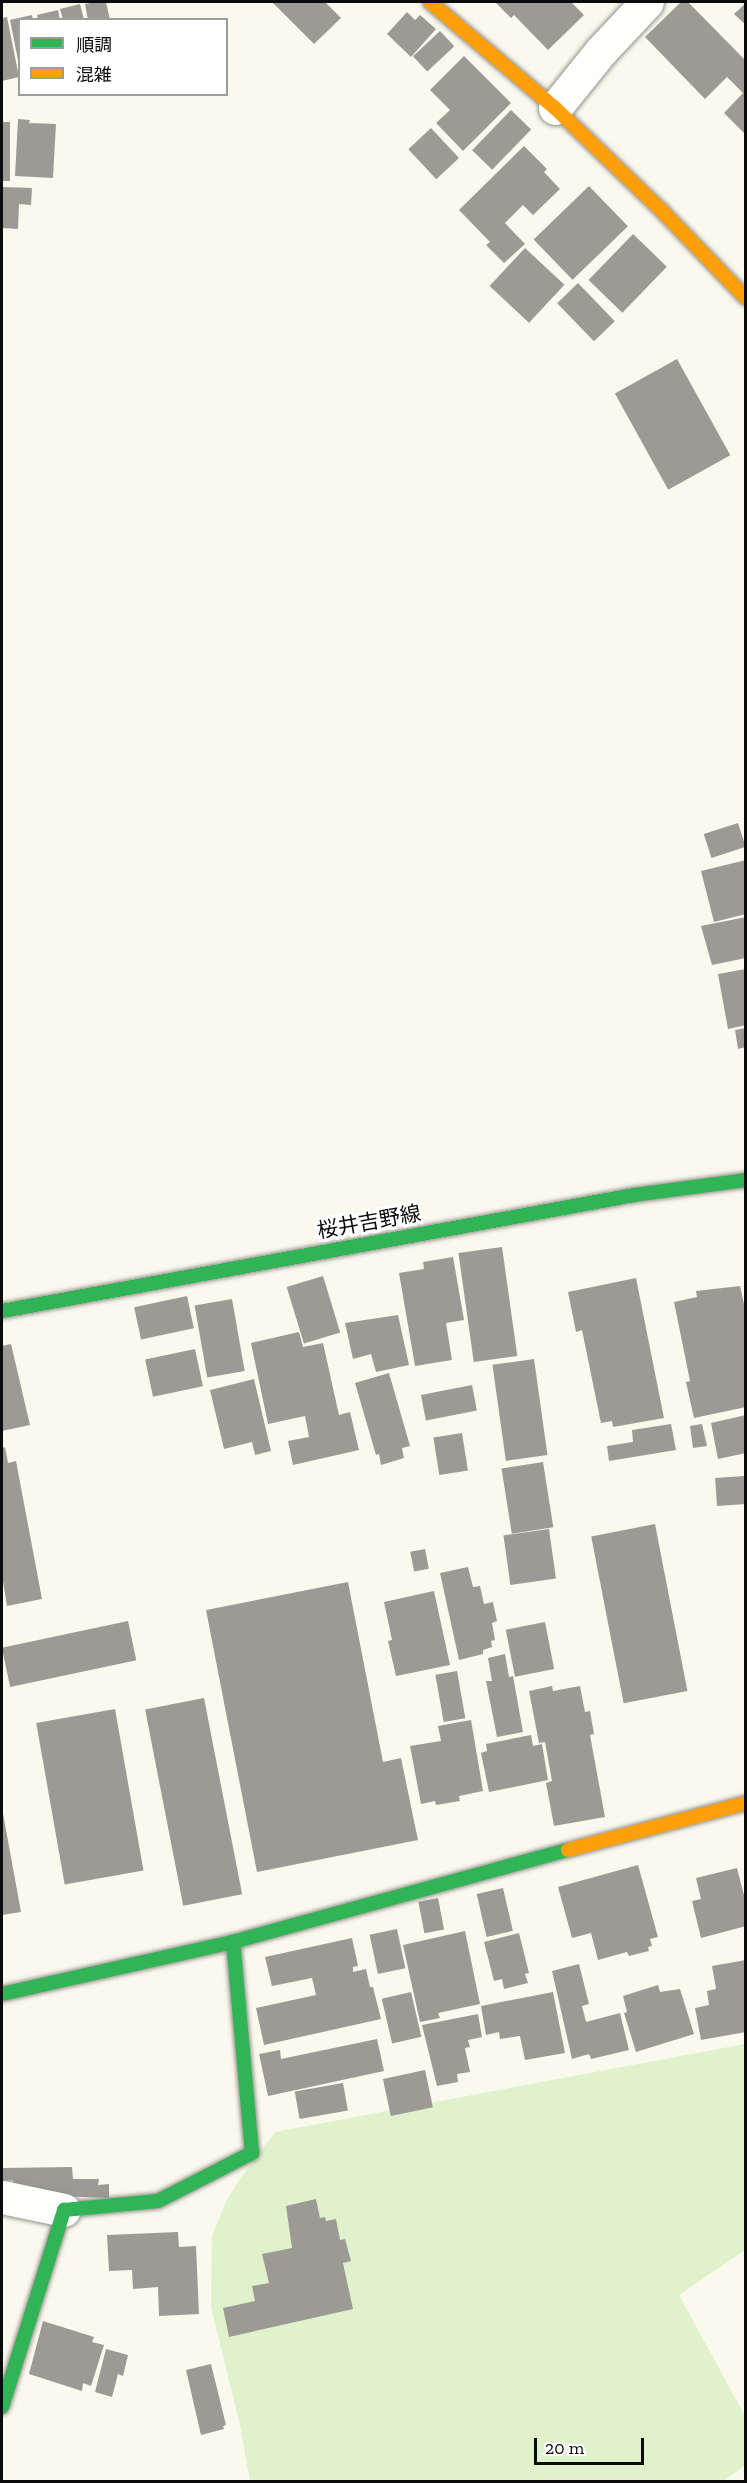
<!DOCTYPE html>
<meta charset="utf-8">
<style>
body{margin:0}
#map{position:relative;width:747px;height:2483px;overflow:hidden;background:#faf9ed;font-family:"Zilla Slab","Noto Sans JP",serif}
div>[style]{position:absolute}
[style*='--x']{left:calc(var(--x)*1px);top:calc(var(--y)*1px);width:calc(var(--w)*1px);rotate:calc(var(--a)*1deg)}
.green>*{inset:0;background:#dff2cb}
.building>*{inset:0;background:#9c9a94;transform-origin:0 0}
.roads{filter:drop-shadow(0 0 2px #93928d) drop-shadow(0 0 2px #93928d)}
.street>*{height:33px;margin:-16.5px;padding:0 16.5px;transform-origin:16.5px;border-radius:16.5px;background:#fefefc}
.fast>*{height:14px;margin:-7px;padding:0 7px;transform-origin:7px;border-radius:7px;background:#30b455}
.slow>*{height:14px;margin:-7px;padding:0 7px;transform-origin:7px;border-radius:7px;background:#ff9f0a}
span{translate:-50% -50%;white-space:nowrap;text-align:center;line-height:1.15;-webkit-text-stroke:6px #fff;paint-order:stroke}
.street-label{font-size:21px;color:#0b0b0b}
.frame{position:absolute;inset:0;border:3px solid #0b0b0b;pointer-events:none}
.legend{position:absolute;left:18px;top:18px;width:210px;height:78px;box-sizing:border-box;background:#fff;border:2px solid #9d9d9d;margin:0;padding:8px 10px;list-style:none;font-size:18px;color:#0b0b0b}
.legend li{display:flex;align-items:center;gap:12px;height:30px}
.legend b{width:30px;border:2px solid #9d9d9d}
.scale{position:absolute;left:534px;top:2438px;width:110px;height:27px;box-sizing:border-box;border:3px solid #0b0b0b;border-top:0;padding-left:8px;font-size:18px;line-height:21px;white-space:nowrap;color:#0b0b0b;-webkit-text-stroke:4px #fff;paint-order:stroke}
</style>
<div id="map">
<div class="green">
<i style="clip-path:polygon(745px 2044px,745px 2250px,679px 2295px,745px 2416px,745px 2465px,722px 2482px,250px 2481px,240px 2425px,211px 2307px,212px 2236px,227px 2200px,241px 2177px,275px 2132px)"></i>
</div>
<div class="building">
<i style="clip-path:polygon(95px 2px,106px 2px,110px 20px,88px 20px,85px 4px)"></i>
<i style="clip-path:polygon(272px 2px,325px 2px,341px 18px,314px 44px)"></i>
<i style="clip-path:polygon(495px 2px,571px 2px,584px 15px,548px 50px,514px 15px,511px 18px)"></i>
<i style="clip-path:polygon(681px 2px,688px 2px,746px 61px,746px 135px,724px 113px,743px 93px,727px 77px,705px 99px,645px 37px)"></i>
<i style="clip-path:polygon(746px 3px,746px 25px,734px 14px)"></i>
<i style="clip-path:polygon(80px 4px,84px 20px,63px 20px,60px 9px)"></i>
<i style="clip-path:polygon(58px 10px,60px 20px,38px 20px,37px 15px)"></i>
<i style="clip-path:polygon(407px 12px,415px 20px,420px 15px,436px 29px,411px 57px,387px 34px)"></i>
<i style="clip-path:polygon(32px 15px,33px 20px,20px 20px,18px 60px,10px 20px)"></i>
<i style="clip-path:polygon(7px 17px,19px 77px,2px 81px,2px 18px)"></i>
<i style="left:440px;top:31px;width:21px;height:37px;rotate:47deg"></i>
<i style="clip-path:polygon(464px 56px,511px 103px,463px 151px,436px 123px,450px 110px,430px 90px)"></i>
<i style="left:511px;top:110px;width:28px;height:56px;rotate:44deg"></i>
<i style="clip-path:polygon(18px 119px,30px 120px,29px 123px,56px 124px,53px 178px,15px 176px)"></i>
<i style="left:2px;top:122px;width:8px;height:59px"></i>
<i style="left:431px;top:128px;width:41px;height:31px;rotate:47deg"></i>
<i style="clip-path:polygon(524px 146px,547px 169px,544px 172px,560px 189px,533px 215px,523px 205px,505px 223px,525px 244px,504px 263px,486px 245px,490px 242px,459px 210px)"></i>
<i style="left:589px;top:186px;width:56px;height:77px;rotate:46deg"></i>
<i style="clip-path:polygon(2px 187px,32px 188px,31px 205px,19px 204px,18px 229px,2px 228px)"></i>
<i style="left:633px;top:234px;width:47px;height:64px;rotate:44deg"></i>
<i style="left:525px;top:248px;width:54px;height:52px;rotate:43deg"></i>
<i style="left:578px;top:283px;width:53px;height:29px;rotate:46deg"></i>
<i style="left:677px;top:359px;width:110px;height:71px;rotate:61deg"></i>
<i style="left:738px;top:823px;width:25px;height:36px;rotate:72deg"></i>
<i style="clip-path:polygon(746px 860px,746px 914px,714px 922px,701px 871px)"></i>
<i style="clip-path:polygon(746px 917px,746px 958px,712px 965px,701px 926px)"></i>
<i style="clip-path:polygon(746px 969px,746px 1025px,728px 1029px,718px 974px)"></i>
<i style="clip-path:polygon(746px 1028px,746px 1047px,738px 1049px,735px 1030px)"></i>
<i style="left:502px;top:1247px;width:110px;height:44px;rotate:82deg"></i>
<i style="clip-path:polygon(453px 1257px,464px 1320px,446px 1323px,452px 1360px,415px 1366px,399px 1273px,424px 1269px,423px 1262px)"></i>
<i style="left:323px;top:1276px;width:59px;height:38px;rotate:73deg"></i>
<i style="clip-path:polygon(636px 1278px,664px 1418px,613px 1427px,612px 1421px,601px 1423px,582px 1330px,576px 1332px,568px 1292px)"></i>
<i style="clip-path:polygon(740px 1286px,746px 1313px,746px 1407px,694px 1418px,686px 1382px,690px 1381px,674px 1302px,697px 1297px,696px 1291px)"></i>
<i style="left:187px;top:1296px;width:33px;height:54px;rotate:78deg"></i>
<i style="left:232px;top:1299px;width:73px;height:38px;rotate:80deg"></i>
<i style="clip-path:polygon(398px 1315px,409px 1365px,376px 1372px,371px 1354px,353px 1359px,345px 1323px)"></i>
<i style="clip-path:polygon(299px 1332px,303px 1347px,323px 1343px,339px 1415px,350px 1412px,359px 1450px,293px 1465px,288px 1441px,309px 1437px,305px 1416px,268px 1424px,251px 1343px)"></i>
<i style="clip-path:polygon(11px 1344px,30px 1425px,2px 1431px,2px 1346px)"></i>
<i style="left:195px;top:1349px;width:38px;height:51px;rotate:78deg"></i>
<i style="left:534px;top:1359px;width:97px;height:42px;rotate:82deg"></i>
<i style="clip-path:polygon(389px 1373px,410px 1446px,402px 1448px,404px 1458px,381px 1465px,379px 1454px,376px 1455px,355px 1383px)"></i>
<i style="clip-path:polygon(254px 1379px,271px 1451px,255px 1455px,252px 1442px,224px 1449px,210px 1390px)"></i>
<i style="left:472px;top:1385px;width:26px;height:52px;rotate:79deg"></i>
<i style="clip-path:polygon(746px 1415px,746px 1453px,718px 1459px,711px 1423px)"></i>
<i style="clip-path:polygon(671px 1424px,676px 1450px,609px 1461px,607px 1446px,633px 1442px,632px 1430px)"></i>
<i style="clip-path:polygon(702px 1424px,707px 1446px,693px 1448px,690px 1426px)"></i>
<i style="left:462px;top:1433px;width:38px;height:29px;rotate:81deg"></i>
<i style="clip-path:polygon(5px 1447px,8px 1463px,16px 1461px,42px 1599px,7px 1606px,2px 1575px,2px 1448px)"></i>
<i style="left:543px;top:1462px;width:66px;height:42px;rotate:81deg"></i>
<i style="left:744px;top:1476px;width:28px;height:29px;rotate:86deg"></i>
<i style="left:655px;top:1524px;width:170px;height:65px;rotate:79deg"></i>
<i style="left:549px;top:1529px;width:50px;height:46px;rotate:82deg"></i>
<i style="left:425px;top:1549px;width:20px;height:15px;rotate:79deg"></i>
<i style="clip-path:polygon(468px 1567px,473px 1587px,480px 1586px,484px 1604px,493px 1602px,497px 1621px,492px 1623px,495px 1640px,491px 1641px,492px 1647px,483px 1650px,483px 1654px,459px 1660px,440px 1573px)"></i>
<i style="clip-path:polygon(348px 1582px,383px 1762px,401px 1758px,418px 1840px,257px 1872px,206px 1610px)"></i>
<i style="clip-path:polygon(434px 1591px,450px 1665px,396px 1676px,388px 1641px,392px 1640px,384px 1602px)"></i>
<i style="left:128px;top:1621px;width:40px;height:129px;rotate:78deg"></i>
<i style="left:545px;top:1622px;width:48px;height:40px;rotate:79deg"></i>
<i style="clip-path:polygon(505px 1654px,509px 1677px,513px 1676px,523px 1732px,497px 1737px,486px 1681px,492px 1681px,488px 1658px)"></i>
<i style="left:457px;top:1671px;width:48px;height:22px;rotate:80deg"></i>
<i style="clip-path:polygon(552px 1686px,553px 1691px,580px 1686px,585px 1712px,590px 1711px,594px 1734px,590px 1735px,605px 1817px,554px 1826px,546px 1783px,552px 1781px,545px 1742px,539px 1743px,529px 1691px)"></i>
<i style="left:204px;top:1698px;width:200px;height:60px;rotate:79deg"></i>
<i style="left:115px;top:1709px;width:164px;height:80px;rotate:80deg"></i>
<i style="clip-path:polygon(471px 1720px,483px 1791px,459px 1796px,460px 1801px,436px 1805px,435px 1801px,421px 1804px,410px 1746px,441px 1741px,438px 1726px)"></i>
<i style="clip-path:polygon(531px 1735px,533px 1746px,542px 1744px,548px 1780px,489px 1792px,481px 1753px,487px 1751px,486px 1744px)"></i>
<i style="clip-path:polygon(2px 1808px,21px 1912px,2px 1915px)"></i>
<i style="clip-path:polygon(638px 1865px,658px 1937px,650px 1939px,652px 1946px,648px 1947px,649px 1951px,629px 1956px,627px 1952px,598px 1960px,591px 1933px,572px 1938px,558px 1887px)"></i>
<i style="clip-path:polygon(737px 1868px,746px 1903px,746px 1926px,701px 1938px,692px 1901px,701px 1899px,696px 1878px)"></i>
<i style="left:503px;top:1888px;width:44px;height:27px;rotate:77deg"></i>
<i style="left:438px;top:1898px;width:32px;height:20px;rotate:79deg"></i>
<i style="left:397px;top:1929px;width:40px;height:28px;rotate:78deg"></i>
<i style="clip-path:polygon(465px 1931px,480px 2004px,438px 2013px,440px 2018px,420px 2022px,403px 1945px)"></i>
<i style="clip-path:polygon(519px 1933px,529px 1973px,525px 1974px,528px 1983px,504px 1989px,502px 1979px,494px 1981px,484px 1942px)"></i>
<i style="clip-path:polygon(352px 1938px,358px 1966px,353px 1967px,353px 1972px,366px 1969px,370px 1987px,373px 1987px,381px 2019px,264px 2045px,256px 2008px,316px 1995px,312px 1978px,272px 1986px,265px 1957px)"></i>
<i style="clip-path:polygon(746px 1960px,746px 2032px,701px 2040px,695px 2008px,709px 2005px,707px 1991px,716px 1989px,712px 1966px)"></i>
<i style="clip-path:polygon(579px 1964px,589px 2004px,582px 2006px,586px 2022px,620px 2013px,629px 2050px,591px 2059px,589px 2054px,572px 2059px,552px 1971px)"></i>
<i style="clip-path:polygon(658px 1985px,660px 1992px,680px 1989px,694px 2034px,636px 2052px,624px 2013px,627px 2012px,623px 1996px)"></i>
<i style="left:411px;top:1992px;width:46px;height:30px;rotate:77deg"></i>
<i style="clip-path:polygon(553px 1992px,565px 2053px,525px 2060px,520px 2036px,500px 2039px,499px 2032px,486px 2035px,481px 2006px)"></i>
<i style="clip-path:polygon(478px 2014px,482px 2037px,468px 2040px,470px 2047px,465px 2048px,470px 2072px,457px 2074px,458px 2082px,437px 2086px,422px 2025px)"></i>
<i style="clip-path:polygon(377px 2039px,384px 2071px,268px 2096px,259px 2054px,280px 2050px,281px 2059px)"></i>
<i style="left:425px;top:2070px;width:38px;height:43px;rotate:78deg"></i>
<i style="left:343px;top:2083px;width:28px;height:49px;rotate:80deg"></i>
<i style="clip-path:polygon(72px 2167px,73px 2179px,99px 2179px,98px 2185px,109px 2184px,109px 2198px,57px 2196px,57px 2192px,31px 2192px,13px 2188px,13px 2180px,2px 2181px,2px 2168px)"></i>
<i style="clip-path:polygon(316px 2199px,320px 2218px,325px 2217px,326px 2221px,336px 2219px,340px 2240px,345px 2239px,351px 2261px,343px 2263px,353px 2309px,229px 2337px,223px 2308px,255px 2301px,252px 2286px,269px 2283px,262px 2254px,292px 2248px,286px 2206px)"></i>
<i style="clip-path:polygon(178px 2232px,179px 2247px,196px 2246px,199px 2314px,159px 2316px,158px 2287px,133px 2289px,132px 2270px,109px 2271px,107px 2235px)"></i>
<i style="clip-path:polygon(43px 2321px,94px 2337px,92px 2342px,104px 2345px,91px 2386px,83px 2383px,82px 2391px,29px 2374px)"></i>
<i style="clip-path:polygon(106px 2349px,128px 2355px,123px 2376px,118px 2374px,112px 2397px,95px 2392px)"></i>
<i style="clip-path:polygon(211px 2364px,226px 2425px,223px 2426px,224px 2429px,201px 2435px,186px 2370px)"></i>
</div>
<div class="roads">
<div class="street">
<i style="--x:555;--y:108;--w:73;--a:-51.1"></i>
<i style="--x:601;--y:51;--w:67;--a:-46.8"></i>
<i style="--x:2;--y:2197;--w:63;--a:11.8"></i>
</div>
<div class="fast">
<i style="--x:2;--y:1311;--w:643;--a:-10.4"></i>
<i style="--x:634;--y:1195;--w:113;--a:-7.6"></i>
<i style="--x:2;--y:1994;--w:237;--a:-12.7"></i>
<i style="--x:233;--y:1942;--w:347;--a:-15.4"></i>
<i style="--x:2;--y:2407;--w:207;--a:-72.5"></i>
<i style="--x:64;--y:2210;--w:94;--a:-5.5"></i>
<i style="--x:158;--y:2201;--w:106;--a:-27.1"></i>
<i style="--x:252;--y:2153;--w:212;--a:-95.1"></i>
</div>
<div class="slow">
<i style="--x:430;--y:2;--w:164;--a:40.3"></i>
<i style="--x:555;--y:108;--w:149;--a:43.9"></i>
<i style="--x:662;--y:211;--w:121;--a:46"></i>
<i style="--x:568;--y:1850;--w:184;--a:-14.8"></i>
</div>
</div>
<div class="street-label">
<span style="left:369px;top:1222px;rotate:-10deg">桜井吉野線</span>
</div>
<div class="frame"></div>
<ul class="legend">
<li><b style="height:8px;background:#30b455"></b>順調</li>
<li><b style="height:8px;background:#ff9f0a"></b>混雑</li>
</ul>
<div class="scale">20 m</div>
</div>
